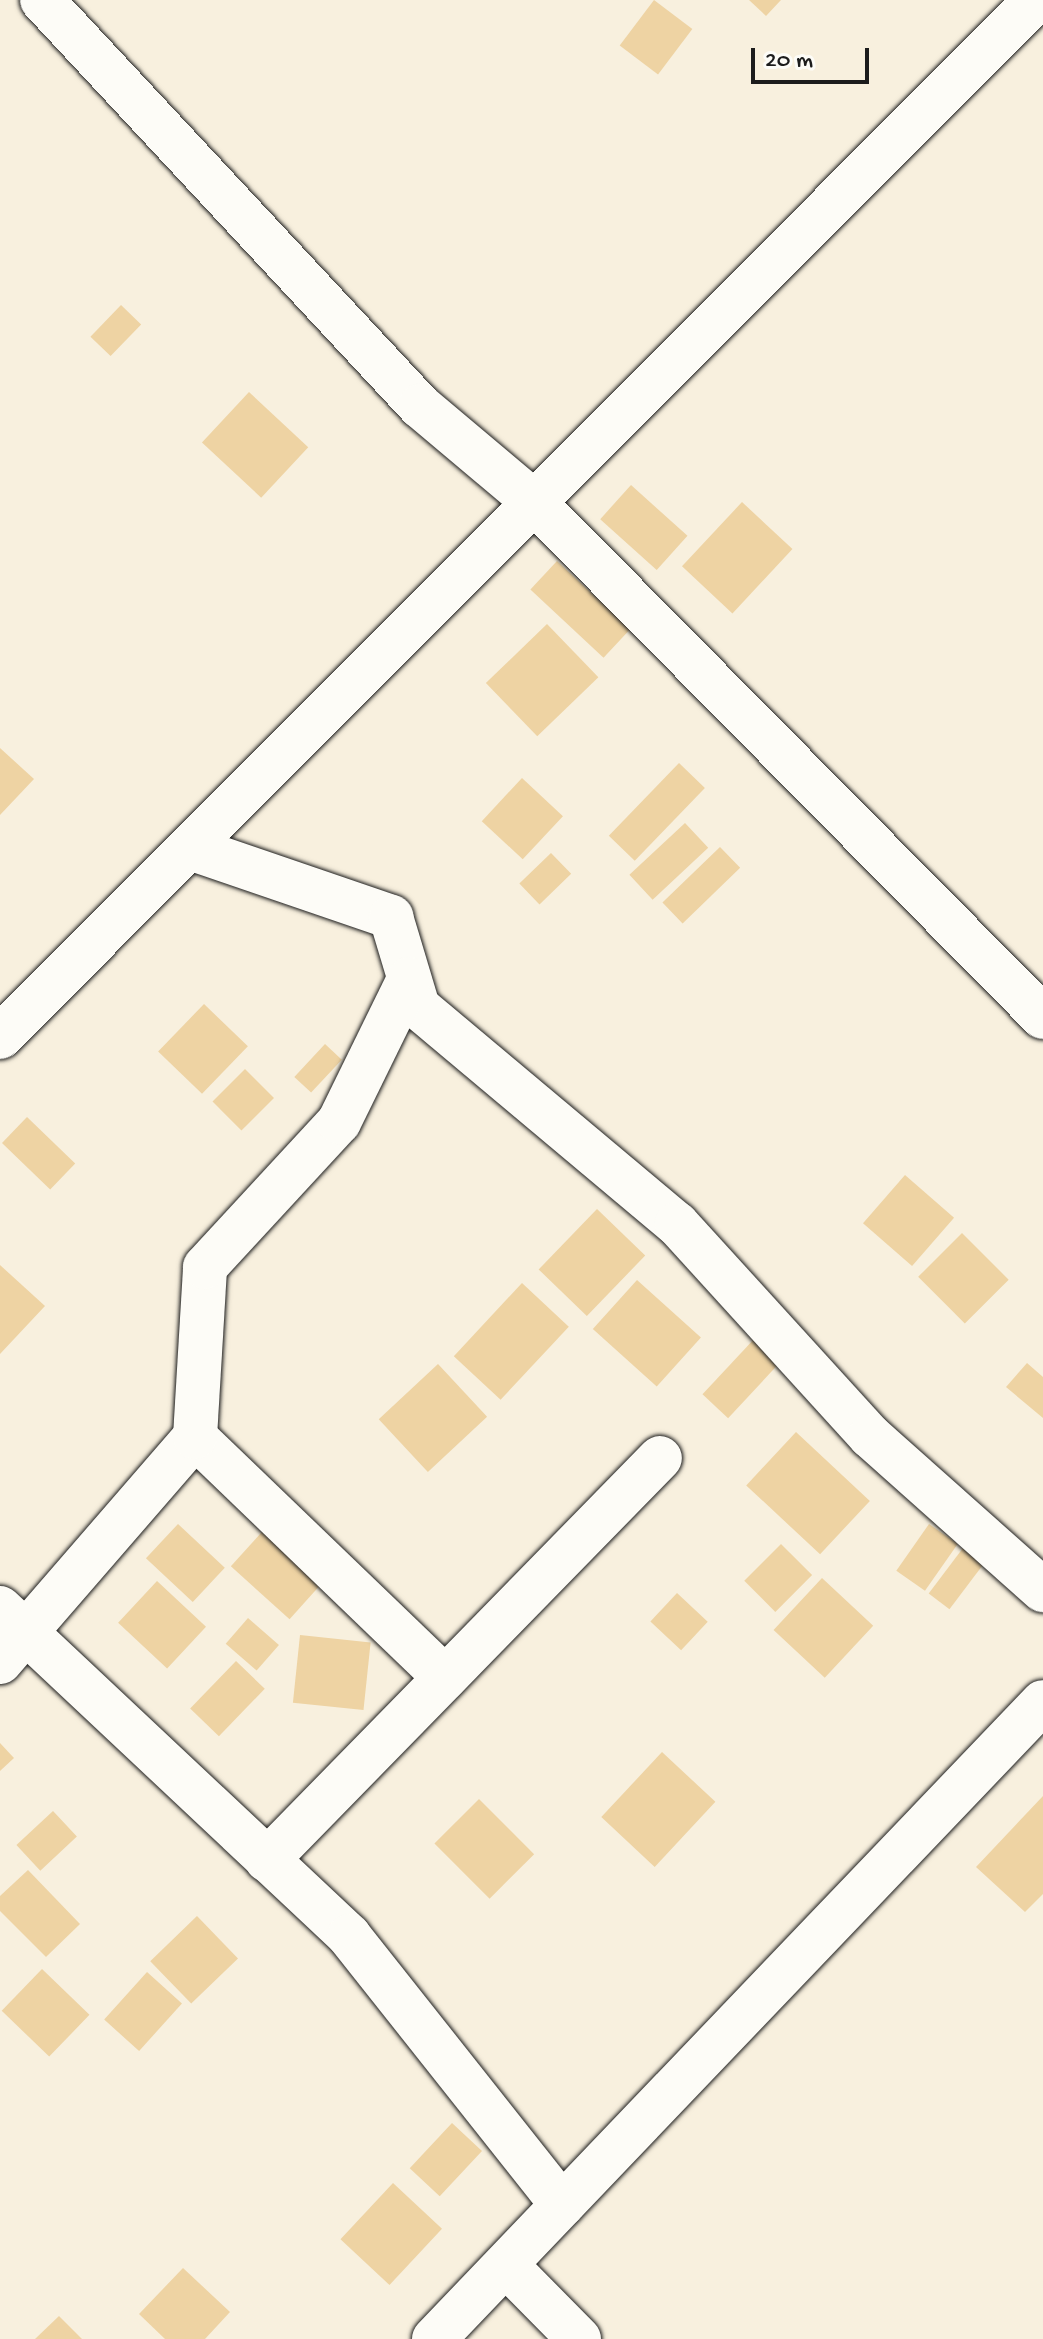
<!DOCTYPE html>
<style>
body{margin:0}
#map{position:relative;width:1043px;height:2339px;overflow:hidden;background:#f8f0de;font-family:"Gochi Hand",sans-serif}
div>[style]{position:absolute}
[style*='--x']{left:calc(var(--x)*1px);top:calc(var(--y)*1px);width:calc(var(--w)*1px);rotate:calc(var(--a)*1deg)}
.building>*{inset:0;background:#eed3a3;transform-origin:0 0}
.roads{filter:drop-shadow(0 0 2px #1c1c1c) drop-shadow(0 0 2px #1c1c1c)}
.minor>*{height:44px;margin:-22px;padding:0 22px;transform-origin:22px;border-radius:22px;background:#fdfcf7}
span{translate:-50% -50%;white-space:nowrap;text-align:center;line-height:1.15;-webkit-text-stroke:8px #fdfcf7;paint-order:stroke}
.scale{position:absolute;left:751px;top:48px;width:118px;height:36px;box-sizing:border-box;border:4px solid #1c1c1c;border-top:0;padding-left:10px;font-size:24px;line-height:28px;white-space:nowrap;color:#1c1c1c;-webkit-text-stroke:6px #fdfcf7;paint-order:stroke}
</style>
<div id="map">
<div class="building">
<i style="left:654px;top:0;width:48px;height:57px;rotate:37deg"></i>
<i style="clip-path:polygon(749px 0,781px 0,766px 16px)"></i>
<i style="left:121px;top:305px;width:28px;height:44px;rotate:44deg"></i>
<i style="left:249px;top:392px;width:81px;height:69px;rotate:43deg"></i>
<i style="left:631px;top:485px;width:76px;height:46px;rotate:42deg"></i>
<i style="left:742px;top:502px;width:69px;height:88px;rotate:43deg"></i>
<i style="left:557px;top:561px;width:100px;height:39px;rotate:43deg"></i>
<i style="left:547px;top:624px;width:74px;height:85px;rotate:46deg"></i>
<i style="clip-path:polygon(0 748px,34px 779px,0 815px)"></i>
<i style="left:679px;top:763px;width:36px;height:101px;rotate:44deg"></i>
<i style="left:522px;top:778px;width:56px;height:59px;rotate:43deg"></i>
<i style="left:685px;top:823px;width:34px;height:76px;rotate:47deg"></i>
<i style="left:720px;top:847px;width:29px;height:80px;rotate:46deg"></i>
<i style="left:551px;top:853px;width:29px;height:44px;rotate:46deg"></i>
<i style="left:204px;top:1004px;width:61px;height:66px;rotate:44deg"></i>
<i style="left:325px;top:1044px;width:23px;height:45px;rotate:43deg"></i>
<i style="left:245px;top:1069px;width:41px;height:46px;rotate:45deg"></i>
<i style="left:27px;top:1117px;width:67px;height:36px;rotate:44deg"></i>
<i style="left:905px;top:1175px;width:65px;height:64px;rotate:41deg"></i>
<i style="left:597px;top:1209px;width:67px;height:84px;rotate:44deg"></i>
<i style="left:962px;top:1233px;width:66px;height:62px;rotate:45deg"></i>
<i style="clip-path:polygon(0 1265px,45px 1306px,0 1354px)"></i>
<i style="left:637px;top:1280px;width:86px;height:66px;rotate:42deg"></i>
<i style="left:522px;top:1283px;width:64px;height:100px;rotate:43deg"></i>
<i style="left:755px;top:1338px;width:35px;height:77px;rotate:43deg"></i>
<i style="clip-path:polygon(1027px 1363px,1043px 1377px,1043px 1418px,1006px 1387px)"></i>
<i style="left:438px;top:1364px;width:72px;height:81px;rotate:47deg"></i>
<i style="left:796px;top:1432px;width:101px;height:73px;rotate:43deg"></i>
<i style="left:178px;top:1524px;width:64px;height:47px;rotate:43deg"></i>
<i style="left:269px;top:1524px;width:79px;height:57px;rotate:42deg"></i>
<i style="left:929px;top:1524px;width:35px;height:57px;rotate:35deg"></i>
<i style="left:781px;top:1544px;width:44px;height:52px;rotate:45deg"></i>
<i style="left:963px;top:1548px;width:26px;height:57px;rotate:37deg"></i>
<i style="left:822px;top:1578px;width:70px;height:71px;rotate:43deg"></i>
<i style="left:157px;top:1581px;width:67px;height:57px;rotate:43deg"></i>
<i style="left:677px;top:1593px;width:42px;height:39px;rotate:43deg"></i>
<i style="left:248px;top:1618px;width:41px;height:34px;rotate:41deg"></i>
<i style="left:300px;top:1635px;width:71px;height:68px;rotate:6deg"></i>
<i style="left:236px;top:1661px;width:40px;height:66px;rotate:44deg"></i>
<i style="clip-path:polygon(0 1743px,14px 1758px,0 1771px)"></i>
<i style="left:662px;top:1752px;width:73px;height:89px;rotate:43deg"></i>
<i style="clip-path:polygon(1043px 1796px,1043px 1894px,1025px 1912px,976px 1867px)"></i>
<i style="left:479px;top:1799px;width:78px;height:63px;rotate:45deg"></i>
<i style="left:53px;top:1811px;width:35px;height:50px;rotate:47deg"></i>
<i style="clip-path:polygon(28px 1870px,80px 1924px,46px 1957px,0 1911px,0 1896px)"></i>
<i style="left:197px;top:1916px;width:59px;height:65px;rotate:46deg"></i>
<i style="left:42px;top:1969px;width:66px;height:58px;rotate:44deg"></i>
<i style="left:147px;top:1972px;width:47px;height:64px;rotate:42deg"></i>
<i style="left:452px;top:2123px;width:41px;height:62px;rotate:43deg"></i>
<i style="left:393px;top:2183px;width:67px;height:77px;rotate:43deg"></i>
<i style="clip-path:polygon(183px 2268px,230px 2312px,205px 2339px,165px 2339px,139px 2314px)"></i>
<i style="clip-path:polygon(59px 2316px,82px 2339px,35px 2339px)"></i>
</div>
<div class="roads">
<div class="minor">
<i style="--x:42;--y:0;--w:555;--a:47.05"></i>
<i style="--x:420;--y:406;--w:149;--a:40.1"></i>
<i style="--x:534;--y:502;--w:724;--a:45.34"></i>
<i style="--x:190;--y:848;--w:213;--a:18.9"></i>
<i style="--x:391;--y:917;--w:94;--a:73.3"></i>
<i style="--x:418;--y:1007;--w:338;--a:40"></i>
<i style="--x:677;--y:1224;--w:287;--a:47.7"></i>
<i style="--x:870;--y:1436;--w:232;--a:41.7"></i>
<i style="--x:0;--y:1037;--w:1466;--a:-45.03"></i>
<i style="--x:195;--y:1437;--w:347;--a:43.9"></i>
<i style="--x:0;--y:1608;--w:479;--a:43.2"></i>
<i style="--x:349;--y:1936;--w:343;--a:51.6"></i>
<i style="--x:0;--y:1662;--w:298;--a:-49.1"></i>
<i style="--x:195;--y:1437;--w:170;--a:-86.6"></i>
<i style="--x:205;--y:1267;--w:197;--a:-47.3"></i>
<i style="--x:339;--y:1122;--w:159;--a:-63.9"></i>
<i style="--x:267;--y:1860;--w:562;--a:-45.65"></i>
<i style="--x:506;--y:2265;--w:104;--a:45.4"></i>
<i style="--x:434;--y:2339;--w:881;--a:-46.29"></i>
</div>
</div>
<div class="scale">20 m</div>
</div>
